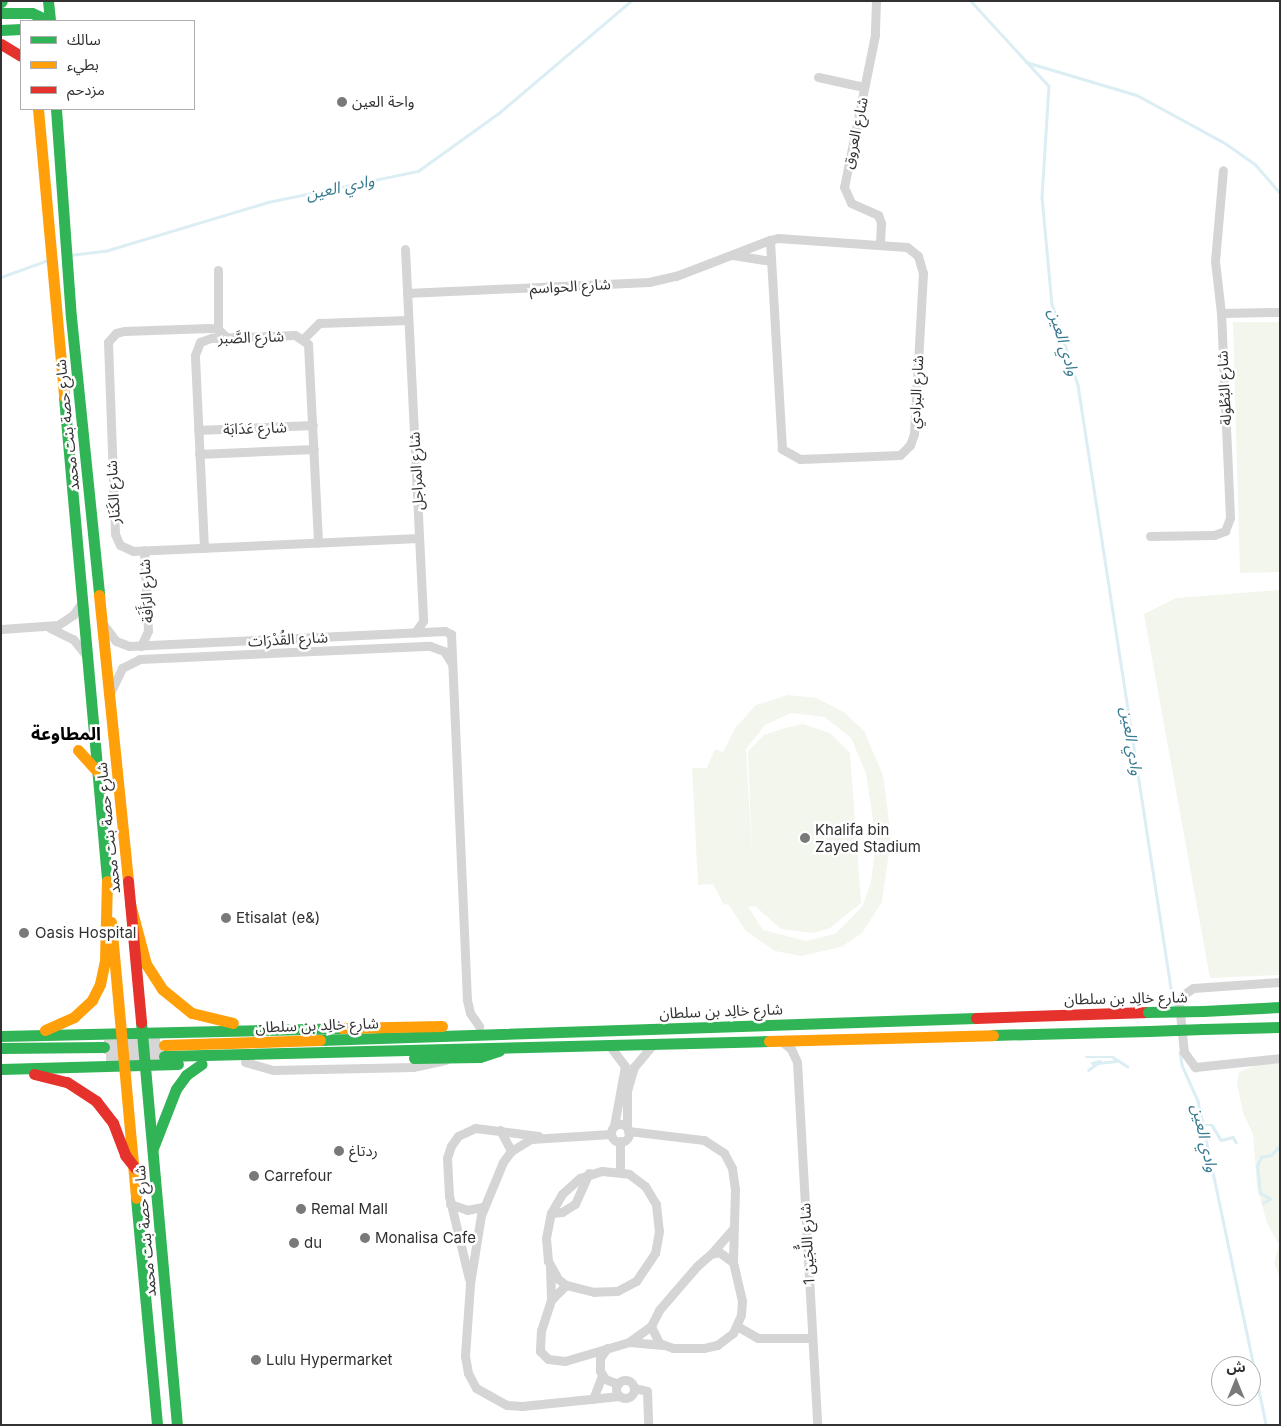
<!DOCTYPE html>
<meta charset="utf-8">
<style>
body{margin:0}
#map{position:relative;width:1281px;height:1426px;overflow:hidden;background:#fff;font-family:Inter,"Noto Sans Arabic",sans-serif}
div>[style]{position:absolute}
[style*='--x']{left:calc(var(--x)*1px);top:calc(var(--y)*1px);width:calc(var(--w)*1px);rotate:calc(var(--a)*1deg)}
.green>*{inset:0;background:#f3f6ed}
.stream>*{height:2.5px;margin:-1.25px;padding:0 1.25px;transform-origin:1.25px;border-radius:1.25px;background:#dbeef4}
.primary-tunnel>*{height:14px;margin-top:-7px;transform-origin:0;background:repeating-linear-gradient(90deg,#d6d6d6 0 14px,transparent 0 21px)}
.street>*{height:9px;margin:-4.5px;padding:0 4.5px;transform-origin:4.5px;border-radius:4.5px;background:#d5d5d5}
.street>.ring{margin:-4.5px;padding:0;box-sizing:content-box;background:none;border:9px solid #d5d5d5;border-radius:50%}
.fast>*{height:11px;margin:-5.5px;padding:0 5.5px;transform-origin:5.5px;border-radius:5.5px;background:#30b455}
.slow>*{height:11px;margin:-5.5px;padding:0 5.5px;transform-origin:5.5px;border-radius:5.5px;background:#ff9f0a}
.jam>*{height:11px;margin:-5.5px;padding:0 5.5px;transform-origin:5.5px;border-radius:5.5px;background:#e5322d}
.fast-bridge>*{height:11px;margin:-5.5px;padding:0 5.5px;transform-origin:5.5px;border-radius:5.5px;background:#30b455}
.dots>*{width:14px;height:14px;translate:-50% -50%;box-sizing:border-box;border:2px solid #fff;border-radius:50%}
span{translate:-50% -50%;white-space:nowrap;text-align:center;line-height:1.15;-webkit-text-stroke:5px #fff;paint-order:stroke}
.poi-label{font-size:15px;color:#313131}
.left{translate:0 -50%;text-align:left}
.street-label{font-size:15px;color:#313131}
.water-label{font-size:16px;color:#387b91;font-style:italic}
.quarter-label{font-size:18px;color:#000;font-weight:700}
.frame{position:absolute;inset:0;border:2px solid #313131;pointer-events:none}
.legend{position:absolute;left:20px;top:20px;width:175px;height:90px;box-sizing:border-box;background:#fff;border:1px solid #adadad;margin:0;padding:6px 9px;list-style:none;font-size:15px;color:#313131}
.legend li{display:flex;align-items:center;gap:10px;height:25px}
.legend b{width:25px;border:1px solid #adadad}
.north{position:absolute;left:1211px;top:1356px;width:50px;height:50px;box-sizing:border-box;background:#fff;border:1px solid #adadad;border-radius:50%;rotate:0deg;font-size:14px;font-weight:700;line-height:20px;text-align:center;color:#313131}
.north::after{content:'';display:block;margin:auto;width:18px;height:22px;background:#797979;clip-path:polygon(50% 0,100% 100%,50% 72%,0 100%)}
</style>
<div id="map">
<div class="green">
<i style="clip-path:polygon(1233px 322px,1280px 322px,1280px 572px,1240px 573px)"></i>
<i style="clip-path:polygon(1280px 590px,1280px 975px,1210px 978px,1144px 614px,1176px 598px)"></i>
<i style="clip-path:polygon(evenodd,788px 695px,817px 698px,845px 713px,864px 731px,883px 775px,891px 837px,882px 902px,862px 933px,841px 947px,801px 956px,775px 951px,746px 931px,728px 904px,724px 905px,713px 884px,698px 885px,692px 768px,707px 768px,715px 749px,723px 752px,736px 727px,756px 705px,788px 695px,791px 713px,825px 717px,851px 738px,866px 773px,876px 840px,871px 882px,862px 907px,835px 934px,806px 941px,763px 930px,748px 907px,755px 906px,781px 929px,814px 933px,830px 928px,861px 903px,850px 753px,830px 733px,803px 724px,785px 728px,764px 735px,748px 751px,752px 857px,746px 749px,765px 725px,791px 713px)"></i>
<i style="clip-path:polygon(1262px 1063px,1280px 1063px,1280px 1279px,1274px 1263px,1279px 1245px,1267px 1223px,1257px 1187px,1253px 1134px,1243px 1113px,1237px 1083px,1239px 1072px)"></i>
</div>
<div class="stream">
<i style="--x:971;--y:1;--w:115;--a:47.5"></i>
<i style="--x:1049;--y:86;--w:111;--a:93.6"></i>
<i style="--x:1042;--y:197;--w:107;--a:84.7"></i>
<i style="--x:1052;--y:304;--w:85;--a:72.2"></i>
<i style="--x:1078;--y:385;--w:629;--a:81.23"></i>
<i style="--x:1026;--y:62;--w:116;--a:16.6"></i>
<i style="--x:1137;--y:95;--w:100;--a:28.6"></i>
<i style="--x:1225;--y:143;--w:37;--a:35"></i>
<i style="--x:1255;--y:164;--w:38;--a:49"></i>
<i style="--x:70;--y:255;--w:35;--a:-7"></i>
<i style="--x:105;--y:251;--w:170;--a:-16.7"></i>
<i style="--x:268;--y:202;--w:153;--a:-11.7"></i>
<i style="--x:418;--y:171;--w:101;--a:-35.7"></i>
<i style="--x:500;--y:112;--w:172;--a:-40.3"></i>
<i style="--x:1;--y:277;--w:50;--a:-19.9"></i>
<i style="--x:1180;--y:1052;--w:13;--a:81"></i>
<i style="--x:1182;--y:1065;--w:39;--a:66"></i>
<i style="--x:1198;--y:1101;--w:331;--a:78.1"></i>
<i style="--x:1086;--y:1057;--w:27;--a:0"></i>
<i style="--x:1113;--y:1057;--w:17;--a:33"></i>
<i style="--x:1092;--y:1063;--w:8;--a:-14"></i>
<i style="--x:1088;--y:1070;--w:12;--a:-35"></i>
<i style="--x:1098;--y:1063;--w:18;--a:-6"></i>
<i style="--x:1203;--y:1125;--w:9;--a:0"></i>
<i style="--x:1212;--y:1125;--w:17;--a:59"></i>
<i style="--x:1221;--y:1140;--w:12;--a:-14"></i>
<i style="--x:1233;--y:1137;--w:6;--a:59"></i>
<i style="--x:1263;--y:1203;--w:8;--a:-30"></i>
<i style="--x:1270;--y:1199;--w:12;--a:-149"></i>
<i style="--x:1260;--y:1193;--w:27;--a:-96"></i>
<i style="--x:1257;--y:1166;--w:10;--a:-66"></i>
<i style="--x:1261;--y:1157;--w:10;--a:-11"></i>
<i style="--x:1271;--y:1155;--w:13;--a:-45"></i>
</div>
<div class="primary-tunnel">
<i style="--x:104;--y:1047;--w:60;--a:-1.9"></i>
<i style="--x:106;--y:1057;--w:58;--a:-1"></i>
</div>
<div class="street">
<i style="--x:876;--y:1;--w:34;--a:92"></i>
<i style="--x:875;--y:35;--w:155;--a:101.5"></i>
<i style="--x:844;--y:187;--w:17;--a:66"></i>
<i style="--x:851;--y:203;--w:30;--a:24"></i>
<i style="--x:878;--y:215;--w:9;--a:69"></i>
<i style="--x:881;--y:223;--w:22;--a:93"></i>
<i style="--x:818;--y:77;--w:47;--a:12.3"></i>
<i style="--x:405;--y:249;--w:372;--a:87.2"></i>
<i style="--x:423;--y:621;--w:14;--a:124"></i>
<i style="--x:733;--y:255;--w:36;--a:9"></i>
<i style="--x:218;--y:270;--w:59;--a:90"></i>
<i style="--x:407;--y:293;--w:242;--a:-2.6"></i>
<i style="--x:649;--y:282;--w:28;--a:-13"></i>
<i style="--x:676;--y:276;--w:101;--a:-21"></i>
<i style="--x:770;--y:240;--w:8;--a:-14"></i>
<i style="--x:778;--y:238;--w:129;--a:4"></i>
<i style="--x:907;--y:247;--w:14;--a:39"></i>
<i style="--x:918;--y:256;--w:18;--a:74"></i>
<i style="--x:923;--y:273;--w:161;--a:93.2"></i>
<i style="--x:914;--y:434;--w:12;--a:110"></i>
<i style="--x:910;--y:445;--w:14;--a:135"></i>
<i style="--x:900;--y:455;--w:100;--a:177.7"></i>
<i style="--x:800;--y:459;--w:21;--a:-151"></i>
<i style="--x:782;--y:449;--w:209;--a:-93.3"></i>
<i style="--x:1221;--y:313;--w:59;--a:-1"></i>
<i style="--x:226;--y:337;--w:11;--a:-135"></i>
<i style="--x:218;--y:329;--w:9;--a:-174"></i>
<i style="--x:209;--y:328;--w:85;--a:178"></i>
<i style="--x:124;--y:331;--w:8;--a:166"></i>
<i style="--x:116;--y:333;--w:12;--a:132"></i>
<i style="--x:108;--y:342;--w:192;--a:87.9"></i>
<i style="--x:115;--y:534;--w:12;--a:66"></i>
<i style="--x:120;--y:545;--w:14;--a:25"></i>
<i style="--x:133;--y:551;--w:286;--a:-2.6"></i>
<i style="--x:303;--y:339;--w:23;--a:-45"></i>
<i style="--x:319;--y:323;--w:89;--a:-1.9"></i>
<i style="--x:198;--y:430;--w:115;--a:-2.5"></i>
<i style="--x:199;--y:454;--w:115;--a:-2.5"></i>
<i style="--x:1150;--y:536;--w:64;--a:-0.9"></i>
<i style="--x:1214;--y:535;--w:12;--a:-20"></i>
<i style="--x:1225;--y:531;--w:14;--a:-69"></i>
<i style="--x:1230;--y:518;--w:205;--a:-92.5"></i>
<i style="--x:1221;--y:313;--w:52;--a:-96.6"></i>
<i style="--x:1215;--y:261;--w:91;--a:-85"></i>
<i style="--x:204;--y:548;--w:193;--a:-92.7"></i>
<i style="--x:195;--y:355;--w:14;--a:-69"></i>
<i style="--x:200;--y:342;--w:12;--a:-20"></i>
<i style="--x:211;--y:338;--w:84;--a:-2"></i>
<i style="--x:295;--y:335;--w:16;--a:35"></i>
<i style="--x:308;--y:344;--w:199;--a:87.1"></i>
<i style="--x:103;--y:624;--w:21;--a:53"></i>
<i style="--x:116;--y:641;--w:14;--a:21"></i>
<i style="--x:129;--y:646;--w:316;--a:-2.7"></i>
<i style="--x:445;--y:631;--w:7;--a:27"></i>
<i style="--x:451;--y:634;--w:366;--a:87.5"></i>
<i style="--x:467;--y:1000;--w:13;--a:77"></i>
<i style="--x:470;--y:1013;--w:16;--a:55"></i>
<i style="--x:50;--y:628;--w:25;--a:26"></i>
<i style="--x:73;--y:639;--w:21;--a:51"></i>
<i style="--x:1;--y:629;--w:57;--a:-4"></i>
<i style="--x:58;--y:625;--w:18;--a:-34"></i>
<i style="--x:73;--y:615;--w:17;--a:-54"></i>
<i style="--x:141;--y:646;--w:17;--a:-65"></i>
<i style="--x:148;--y:631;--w:81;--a:-92.8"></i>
<i style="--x:110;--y:693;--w:28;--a:-64"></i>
<i style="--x:122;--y:668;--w:20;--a:-27"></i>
<i style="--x:140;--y:659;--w:290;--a:-2.6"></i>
<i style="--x:430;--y:646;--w:15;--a:20"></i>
<i style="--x:444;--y:651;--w:15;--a:58"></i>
<i style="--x:1280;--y:982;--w:87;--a:176.1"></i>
<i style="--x:1193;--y:988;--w:12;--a:145"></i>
<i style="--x:1183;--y:995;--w:10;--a:114"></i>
<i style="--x:1179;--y:1004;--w:48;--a:84.1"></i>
<i style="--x:1184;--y:1052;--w:19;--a:54"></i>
<i style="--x:1195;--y:1067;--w:85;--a:-6"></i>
<i style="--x:780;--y:1040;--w:14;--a:39"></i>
<i style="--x:791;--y:1049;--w:14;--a:65"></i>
<i style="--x:797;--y:1062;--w:364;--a:86.8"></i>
<i style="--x:609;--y:1045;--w:26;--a:53"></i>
<i style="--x:625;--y:1066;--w:61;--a:100.4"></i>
<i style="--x:245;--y:1062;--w:29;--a:16"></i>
<i style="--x:273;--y:1070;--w:140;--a:-1.2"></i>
<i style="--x:413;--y:1067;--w:33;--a:-12"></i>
<i class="ring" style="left:611px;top:1124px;width:9px;height:9px"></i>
<i style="--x:627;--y:1127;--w:36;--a:-90"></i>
<i style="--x:627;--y:1091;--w:25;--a:-74"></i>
<i style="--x:634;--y:1067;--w:30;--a:-50"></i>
<i style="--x:500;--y:1130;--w:24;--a:62"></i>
<i style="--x:628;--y:1131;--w:77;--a:6.8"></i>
<i style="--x:704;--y:1140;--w:24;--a:33"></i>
<i style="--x:724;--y:1153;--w:17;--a:62"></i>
<i style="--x:732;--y:1168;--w:21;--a:82"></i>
<i style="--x:735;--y:1189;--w:73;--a:91.6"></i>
<i style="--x:611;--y:1134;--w:80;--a:176.4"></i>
<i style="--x:531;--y:1139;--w:23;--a:149"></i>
<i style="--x:511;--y:1151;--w:14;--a:126"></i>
<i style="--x:503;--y:1162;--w:57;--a:112.5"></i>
<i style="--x:481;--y:1215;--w:70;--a:99.1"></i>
<i style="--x:470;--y:1284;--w:72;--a:94"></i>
<i style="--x:465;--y:1356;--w:17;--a:80"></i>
<i style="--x:468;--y:1373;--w:17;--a:62"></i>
<i style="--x:476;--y:1388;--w:35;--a:29"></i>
<i style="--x:507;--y:1405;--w:15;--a:4"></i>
<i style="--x:522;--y:1406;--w:98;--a:-5.9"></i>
<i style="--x:620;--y:1141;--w:30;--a:90"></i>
<i style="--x:602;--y:1171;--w:27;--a:6"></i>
<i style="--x:629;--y:1174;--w:20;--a:37"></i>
<i style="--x:645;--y:1186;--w:21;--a:59"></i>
<i style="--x:656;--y:1204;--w:27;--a:84"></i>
<i style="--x:659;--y:1231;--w:22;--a:100"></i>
<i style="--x:655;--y:1253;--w:34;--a:124"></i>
<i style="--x:636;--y:1281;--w:21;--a:152"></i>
<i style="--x:617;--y:1291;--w:23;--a:178"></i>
<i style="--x:594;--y:1292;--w:29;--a:-166"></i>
<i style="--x:566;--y:1285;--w:10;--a:-143"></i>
<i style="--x:558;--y:1279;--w:21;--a:-119"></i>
<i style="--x:548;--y:1261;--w:23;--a:-95"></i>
<i style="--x:546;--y:1238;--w:25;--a:-79"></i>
<i style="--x:551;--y:1213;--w:22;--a:-60"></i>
<i style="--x:562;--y:1194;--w:24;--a:-42"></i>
<i style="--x:580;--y:1178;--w:23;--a:-18"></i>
<i style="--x:450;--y:1204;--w:18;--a:19"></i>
<i style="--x:467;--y:1210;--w:16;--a:-11"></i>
<i style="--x:551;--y:1213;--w:11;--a:-5"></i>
<i style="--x:562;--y:1212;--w:15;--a:-32"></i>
<i style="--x:575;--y:1204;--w:34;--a:-66"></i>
<i style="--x:719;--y:1252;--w:17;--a:36"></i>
<i style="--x:733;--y:1262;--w:39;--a:77"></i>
<i style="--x:742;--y:1300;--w:15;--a:94"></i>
<i style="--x:741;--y:1315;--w:20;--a:114"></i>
<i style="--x:733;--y:1333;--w:20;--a:143"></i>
<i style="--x:717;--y:1345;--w:13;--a:167"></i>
<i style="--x:704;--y:1348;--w:31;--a:180"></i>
<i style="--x:673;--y:1348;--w:15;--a:-160"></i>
<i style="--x:659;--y:1343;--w:19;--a:-115"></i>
<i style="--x:651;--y:1326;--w:18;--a:-63"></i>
<i style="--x:659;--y:1310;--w:58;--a:-49.2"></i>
<i style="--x:697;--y:1266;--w:18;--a:-41"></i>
<i style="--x:711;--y:1254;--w:8;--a:-14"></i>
<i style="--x:711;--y:1254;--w:32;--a:-49"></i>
<i style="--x:550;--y:1268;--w:32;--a:88"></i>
<i style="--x:469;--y:1279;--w:85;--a:-103.5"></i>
<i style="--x:449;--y:1196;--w:38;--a:-93"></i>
<i style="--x:447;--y:1158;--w:13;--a:-72"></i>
<i style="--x:451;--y:1146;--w:12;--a:-55"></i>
<i style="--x:458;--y:1136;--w:19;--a:-25"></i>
<i style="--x:475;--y:1128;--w:64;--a:7.1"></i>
<i style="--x:566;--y:1285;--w:21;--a:135"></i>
<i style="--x:551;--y:1300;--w:32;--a:108"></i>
<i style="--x:541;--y:1330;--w:21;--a:93"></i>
<i style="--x:540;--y:1351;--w:11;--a:45"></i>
<i style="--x:548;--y:1359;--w:17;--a:7"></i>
<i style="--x:565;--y:1361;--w:67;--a:-16.5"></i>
<i style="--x:629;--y:1342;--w:27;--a:-36"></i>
<i style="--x:737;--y:1326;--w:24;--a:30"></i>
<i style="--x:758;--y:1338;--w:54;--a:0"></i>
<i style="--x:629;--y:1342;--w:34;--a:5"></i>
<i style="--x:607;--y:1348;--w:12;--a:125"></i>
<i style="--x:600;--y:1358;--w:13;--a:90"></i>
<i style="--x:600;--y:1371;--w:9;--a:58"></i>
<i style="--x:605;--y:1379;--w:14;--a:21"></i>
<i class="ring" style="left:616px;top:1380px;width:9px;height:9px"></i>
<i style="--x:634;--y:1388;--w:13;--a:13"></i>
<i style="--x:647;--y:1391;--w:34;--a:88"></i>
<i style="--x:593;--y:1399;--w:26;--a:-69"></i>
</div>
<div class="fast">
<i style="--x:48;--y:1;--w:20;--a:84"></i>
<i style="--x:1;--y:2;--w:1;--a:-45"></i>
<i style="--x:1;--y:13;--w:31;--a:0"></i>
<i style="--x:32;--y:13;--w:19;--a:25"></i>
<i style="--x:1;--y:30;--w:20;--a:-3"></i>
<i style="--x:56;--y:109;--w:209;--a:85.9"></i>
<i style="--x:71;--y:317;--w:279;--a:84.2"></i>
<i style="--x:64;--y:397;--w:495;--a:84.9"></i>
<i style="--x:1203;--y:1011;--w:77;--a:-3"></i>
<i style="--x:141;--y:1022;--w:405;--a:84.9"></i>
<i style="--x:1203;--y:1029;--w:77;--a:-1.5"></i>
<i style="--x:993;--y:1035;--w:156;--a:-1.5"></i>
<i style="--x:1;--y:1036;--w:341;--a:-1.3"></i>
<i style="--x:320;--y:1040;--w:656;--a:-1.92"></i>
<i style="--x:1;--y:1048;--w:103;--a:-0.6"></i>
<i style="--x:164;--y:1056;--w:605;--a:-1.42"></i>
<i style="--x:414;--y:1058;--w:66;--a:-0.9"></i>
<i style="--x:480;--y:1057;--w:20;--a:-18"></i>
<i style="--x:1;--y:1069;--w:177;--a:-1.6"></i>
<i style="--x:153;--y:1148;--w:63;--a:-68.7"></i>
<i style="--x:176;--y:1089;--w:17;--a:-54"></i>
<i style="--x:186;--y:1075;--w:19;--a:-35"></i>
<i style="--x:136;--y:1198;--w:228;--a:84.7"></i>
</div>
<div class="slow">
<i style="--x:38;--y:109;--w:289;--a:84.8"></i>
<i style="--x:99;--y:595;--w:287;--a:84.2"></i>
<i style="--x:78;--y:750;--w:30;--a:48"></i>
<i style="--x:130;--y:904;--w:62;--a:75.1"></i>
<i style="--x:146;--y:964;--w:30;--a:57"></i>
<i style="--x:162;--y:989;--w:38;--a:39"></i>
<i style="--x:192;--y:1013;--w:42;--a:13.7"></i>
<i style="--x:111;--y:922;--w:277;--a:84.8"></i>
<i style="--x:342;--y:1028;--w:100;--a:-1.1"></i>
<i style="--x:45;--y:1030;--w:32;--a:-24"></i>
<i style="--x:74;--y:1017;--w:25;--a:-43"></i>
<i style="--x:92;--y:1000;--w:18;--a:-63"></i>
<i style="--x:100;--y:984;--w:24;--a:-78"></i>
<i style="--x:105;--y:961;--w:80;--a:-88.6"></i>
<i style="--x:769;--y:1041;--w:224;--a:-1.5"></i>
<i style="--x:164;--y:1045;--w:156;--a:-1.8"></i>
</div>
<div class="jam">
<i style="--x:1;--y:44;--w:23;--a:31"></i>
<i style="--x:128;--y:881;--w:142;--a:84.7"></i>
<i style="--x:976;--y:1018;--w:172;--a:-2"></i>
<i style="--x:34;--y:1074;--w:34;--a:14"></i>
<i style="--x:67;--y:1082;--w:35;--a:33"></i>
<i style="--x:96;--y:1101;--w:28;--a:52"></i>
<i style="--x:113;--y:1123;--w:34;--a:69"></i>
<i style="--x:125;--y:1155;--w:16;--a:52"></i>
</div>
<div class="fast-bridge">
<i style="--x:1148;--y:1012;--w:55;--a:-1"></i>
<i style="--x:1149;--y:1031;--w:54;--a:-2.1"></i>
</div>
<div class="dots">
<i style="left:342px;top:102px;background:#797979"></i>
<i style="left:805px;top:838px;background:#797979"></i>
<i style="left:226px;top:918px;background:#797979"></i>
<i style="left:24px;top:933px;background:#797979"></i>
<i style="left:339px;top:1151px;background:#797979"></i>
<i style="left:254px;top:1176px;background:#797979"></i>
<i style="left:301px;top:1209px;background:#797979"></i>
<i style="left:365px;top:1238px;background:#797979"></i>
<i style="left:294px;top:1243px;background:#797979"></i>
<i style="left:256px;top:1360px;background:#797979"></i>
</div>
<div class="poi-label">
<span class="left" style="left:352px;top:102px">واحة العين</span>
<span class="left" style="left:815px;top:838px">Khalifa bin<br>Zayed Stadium</span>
<span class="left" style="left:236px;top:918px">Etisalat (e&amp;)</span>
<span class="left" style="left:35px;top:933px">Oasis Hospital</span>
<span class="left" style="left:349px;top:1151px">ردتاغ</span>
<span class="left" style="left:264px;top:1176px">Carrefour</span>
<span class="left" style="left:311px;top:1209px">Remal Mall</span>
<span class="left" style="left:375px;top:1238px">Monalisa Cafe</span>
<span class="left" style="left:304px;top:1243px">du</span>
<span class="left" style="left:266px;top:1360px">Lulu Hypermarket</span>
</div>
<div class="street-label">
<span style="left:855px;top:133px;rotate:-78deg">شارع العروق</span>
<span style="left:570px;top:286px;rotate:-3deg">شارع الحواسم</span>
<span style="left:251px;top:337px;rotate:-2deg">شارع الصَّبر</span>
<span style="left:1224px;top:388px;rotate:-93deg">شارع البُطُولة</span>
<span style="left:916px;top:392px;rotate:-87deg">شارع البرادي</span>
<span style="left:67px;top:425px;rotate:-96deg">شارع حصة بنت محمد</span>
<span style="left:255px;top:428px;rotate:-2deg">شارع عَدَابَة</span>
<span style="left:416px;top:471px;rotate:-93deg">شارع المراجل</span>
<span style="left:113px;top:492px;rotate:-93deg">شارع الكَنَار</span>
<span style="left:146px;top:591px;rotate:-93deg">شارع الرَأَفَة</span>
<span style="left:288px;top:639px;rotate:-3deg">شارع القُدْرَات</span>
<span style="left:108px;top:828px;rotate:-96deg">شارع حصة بنت محمد</span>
<span style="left:1126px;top:998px;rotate:-1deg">شارع خالِد بن سلطان</span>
<span style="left:721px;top:1011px;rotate:-2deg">شارع خالِد بن سلطان</span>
<span style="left:317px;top:1025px;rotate:-2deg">شارع خالِد بن سلطان</span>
<span style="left:145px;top:1231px;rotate:-95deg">شارع حصة بنت محمد</span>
<span style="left:807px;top:1244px;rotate:-93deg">شارع اللُّجَين 1</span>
</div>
<div class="water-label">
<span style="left:340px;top:187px;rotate:-12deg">وادي العين</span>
<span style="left:1064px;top:342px;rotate:73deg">وادي العين</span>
<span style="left:1132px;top:741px;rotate:81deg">وادي العين</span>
<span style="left:1205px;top:1138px;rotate:77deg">وادي العين</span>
</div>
<div class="quarter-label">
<span style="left:66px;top:734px">المطاوعة</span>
</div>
<div class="frame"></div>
<ul class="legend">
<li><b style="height:6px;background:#30b455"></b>سالك</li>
<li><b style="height:6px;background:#ff9f0a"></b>بطيء</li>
<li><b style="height:6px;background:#e5322d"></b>مزدحم</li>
</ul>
<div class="north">ش</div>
</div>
